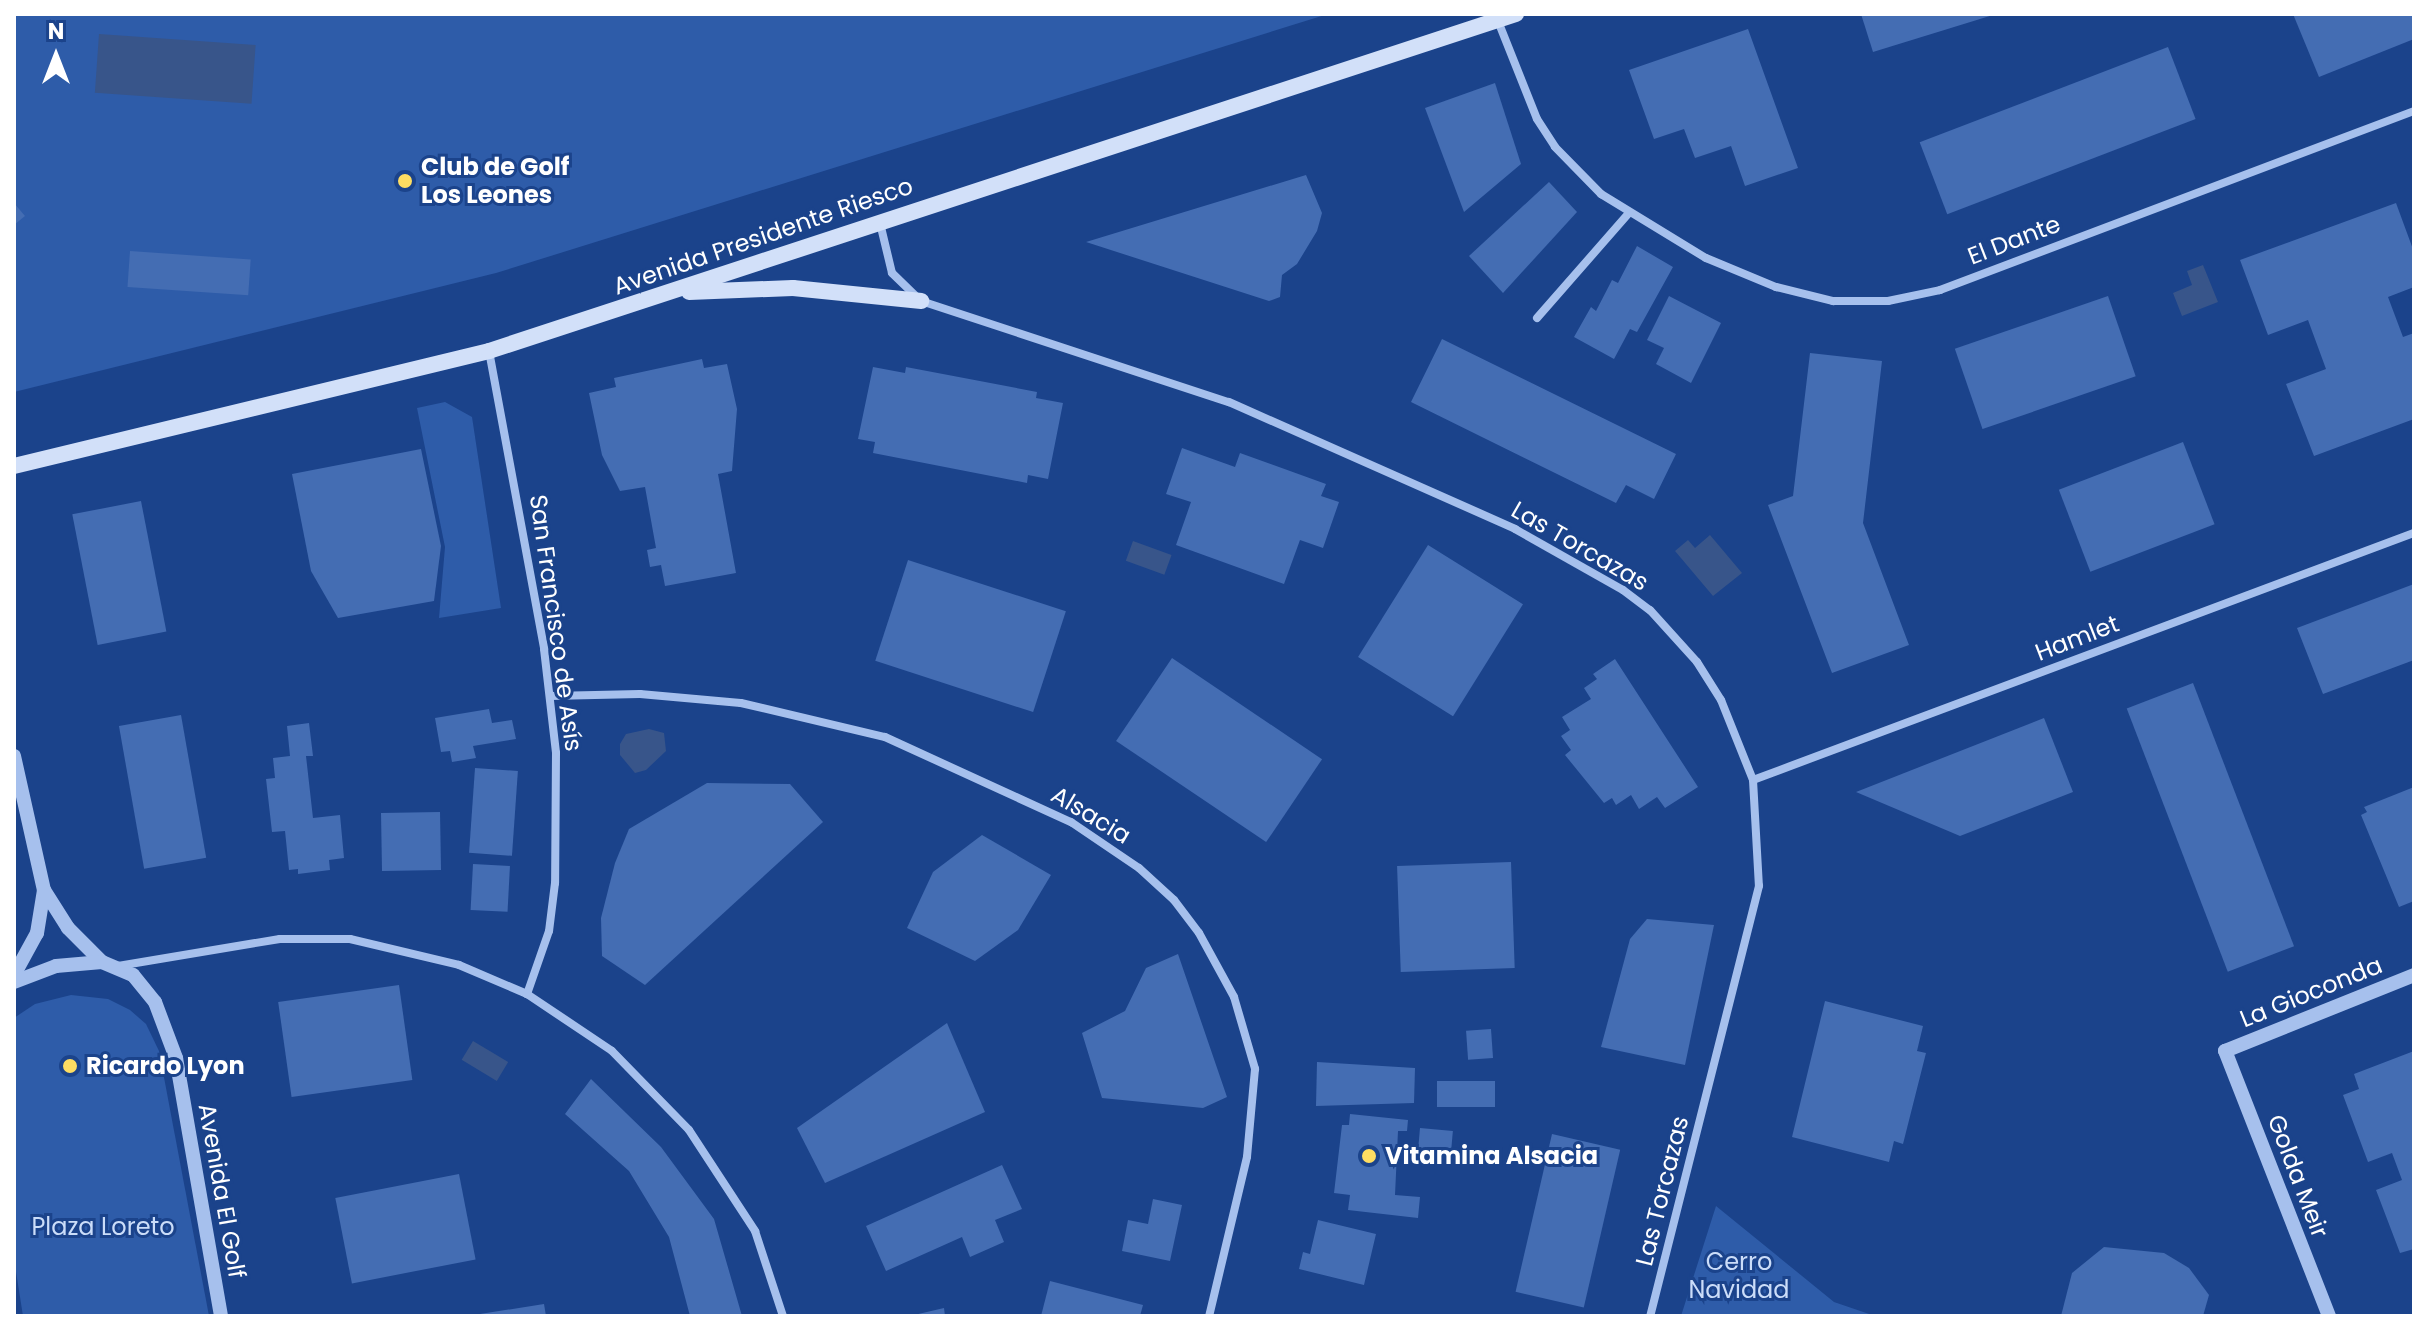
<!DOCTYPE html>
<meta charset="utf-8">
<style>
body{margin:0}
#map{position:relative;width:2428px;height:1330px;overflow:hidden;background:#1b438b;font-family:Poppins,sans-serif}
div>[style]{position:absolute}
[style*='--x']{left:calc(var(--x)*1px);top:calc(var(--y)*1px);width:calc(var(--w)*1px);rotate:calc(var(--a)*1deg)}
.green>*{inset:0;background:#2e5ca9}
.water>*{inset:0;background:#38558a;transform-origin:0 0}
.building>*{inset:0;background:#446db3;transform-origin:0 0}
.minor>*{height:8px;margin:-4px;padding:0 4px;transform-origin:4px;border-radius:4px;background:#a6c0ed}
.tertiary>*{height:14px;margin:-7px;padding:0 7px;transform-origin:7px;border-radius:7px;background:#a6c0ed}
.secondary>*{height:16px;margin:-8px;padding:0 8px;transform-origin:8px;border-radius:8px;background:#d2e0f9}
.dots>*{width:22px;height:22px;translate:-50% -50%;box-sizing:border-box;border:4px solid #1b438b;border-radius:50%}
span{translate:-50% -50%;white-space:nowrap;text-align:center;line-height:1.15;-webkit-text-stroke:6px #1b438b;paint-order:stroke}
.poi-label{font-size:24px;color:#fff;font-weight:700}
.left{translate:0 -50%;text-align:left}
.street-label{font-size:24px;color:#fff}
.park-label{font-size:24px;color:#cbddf9}
.frame{position:absolute;inset:0;border:16px solid #fff;pointer-events:none}
.north{position:absolute;left:16px;top:16px;width:80px;height:80px;-webkit-text-stroke:6px #1b438b;paint-order:stroke;rotate:0deg;font-size:22px;font-weight:700;line-height:32px;text-align:center;color:#fff}
.north::after{content:'';display:block;margin:auto;width:28px;height:36px;background:#fff;clip-path:polygon(50% 0,100% 100%,50% 72%,0 100%)}
</style>
<div id="map">
<div class="green">
<i style="clip-path:polygon(14px 14px,1328px 14px,496px 273px,14px 392px)"></i>
<i style="clip-path:polygon(445px 402px,472px 417px,501px 608px,439px 618px,445px 547px,417px 408px)"></i>
<i style="clip-path:polygon(71px 995px,108px 999px,130px 1010px,146px 1024px,159px 1051px,209px 1316px,23px 1316px,14px 1259px,14px 1018px,35px 1004px)"></i>
<i style="clip-path:polygon(1716px 1206px,1834px 1302px,1875px 1316px,1681px 1316px)"></i>
</div>
<div class="water">
<i style="left:99px;top:34px;width:157px;height:59px;rotate:4deg"></i>
<i style="clip-path:polygon(2203px 265px,2218px 302px,2182px 316px,2173px 293px,2192px 285px,2187px 271px)"></i>
<i style="clip-path:polygon(1710px 535px,1742px 573px,1713px 596px,1675px 551px,1688px 540px,1695px 548px)"></i>
<i style="left:1133px;top:541px;width:41px;height:21px;rotate:20deg"></i>
<i style="clip-path:polygon(649px 729px,664px 733px,666px 751px,646px 770px,635px 773px,620px 755px,620px 744px,626px 734px)"></i>
<i style="left:473px;top:1041px;width:41px;height:22px;rotate:31deg"></i>
</div>
<div class="building">
<i style="clip-path:polygon(1861px 14px,1993px 14px,1993px 15px,1873px 52px)"></i>
<i style="clip-path:polygon(2293px 14px,2414px 14px,2414px 39px,2319px 77px)"></i>
<i style="clip-path:polygon(1748px 29px,1798px 168px,1745px 186px,1731px 146px,1695px 158px,1684px 129px,1654px 139px,1629px 70px)"></i>
<i style="left:2168px;top:47px;width:77px;height:266px;rotate:69deg"></i>
<i style="clip-path:polygon(1495px 83px,1521px 164px,1464px 212px,1425px 108px)"></i>
<i style="clip-path:polygon(1306px 175px,1322px 213px,1317px 231px,1297px 264px,1282px 275px,1280px 297px,1269px 301px,1086px 242px)"></i>
<i style="clip-path:polygon(1549px 182px,1577px 212px,1503px 293px,1469px 256px)"></i>
<i style="clip-path:polygon(14px 203px,25px 216px,14px 225px)"></i>
<i style="clip-path:polygon(2396px 203px,2414px 252px,2414px 287px,2388px 297px,2403px 337px,2414px 333px,2414px 419px,2314px 456px,2286px 384px,2326px 369px,2308px 320px,2268px 335px,2240px 260px)"></i>
<i style="clip-path:polygon(1637px 246px,1673px 267px,1637px 332px,1630px 329px,1614px 359px,1574px 337px,1591px 307px,1596px 311px,1612px 280px,1618px 283px)"></i>
<i style="left:130px;top:251px;width:121px;height:36px;rotate:4deg"></i>
<i style="clip-path:polygon(1669px 296px,1721px 323px,1691px 383px,1656px 364px,1664px 348px,1647px 340px)"></i>
<i style="left:2108px;top:296px;width:85px;height:162px;rotate:71deg"></i>
<i style="clip-path:polygon(1442px 339px,1676px 454px,1654px 499px,1626px 485px,1616px 503px,1411px 402px)"></i>
<i style="clip-path:polygon(1810px 353px,1882px 361px,1863px 523px,1909px 645px,1832px 673px,1768px 505px,1793px 496px)"></i>
<i style="clip-path:polygon(702px 359px,704px 368px,727px 364px,737px 409px,732px 471px,718px 474px,736px 573px,665px 586px,661px 565px,650px 567px,647px 550px,656px 548px,645px 487px,620px 491px,602px 455px,589px 393px,616px 387px,614px 378px)"></i>
<i style="clip-path:polygon(873px 367px,905px 373px,906px 367px,1037px 392px,1036px 398px,1063px 403px,1048px 479px,1028px 475px,1027px 483px,873px 453px,875px 442px,858px 439px)"></i>
<i style="left:2183px;top:442px;width:88px;height:133px;rotate:69deg"></i>
<i style="clip-path:polygon(1182px 448px,1235px 467px,1240px 453px,1326px 484px,1321px 496px,1339px 502px,1323px 548px,1300px 540px,1284px 584px,1176px 545px,1191px 502px,1166px 494px)"></i>
<i style="clip-path:polygon(421px 449px,441px 546px,434px 601px,338px 618px,311px 571px,292px 474px)"></i>
<i style="left:141px;top:501px;width:133px;height:70px;rotate:79deg"></i>
<i style="left:1428px;top:545px;width:112px;height:132px;rotate:32deg"></i>
<i style="left:908px;top:560px;width:166px;height:106px;rotate:18deg"></i>
<i style="clip-path:polygon(2414px 584px,2414px 660px,2323px 694px,2297px 628px)"></i>
<i style="left:1172px;top:658px;width:181px;height:100px;rotate:34deg"></i>
<i style="clip-path:polygon(1615px 659px,1698px 787px,1665px 808px,1657px 797px,1639px 809px,1631px 795px,1616px 805px,1612px 798px,1604px 803px,1565px 755px,1571px 750px,1561px 736px,1570px 730px,1562px 717px,1591px 699px,1584px 688px,1597px 679px,1593px 674px)"></i>
<i style="left:2193px;top:683px;width:282px;height:71px;rotate:69deg"></i>
<i style="clip-path:polygon(489px 709px,492px 723px,512px 720px,516px 739px,473px 746px,476px 758px,452px 762px,450px 751px,441px 752px,435px 718px)"></i>
<i style="left:181px;top:715px;width:145px;height:63px;rotate:80deg"></i>
<i style="clip-path:polygon(2044px 718px,2073px 792px,1960px 836px,1856px 792px)"></i>
<i style="clip-path:polygon(309px 723px,313px 756px,306px 756px,313px 818px,340px 815px,344px 858px,329px 860px,330px 870px,298px 874px,298px 869px,289px 870px,285px 831px,272px 832px,266px 779px,275px 778px,273px 758px,290px 756px,287px 726px)"></i>
<i style="left:475px;top:768px;width:43px;height:85px;rotate:4deg"></i>
<i style="clip-path:polygon(707px 783px,790px 784px,823px 822px,645px 985px,602px 956px,601px 918px,615px 863px,629px 829px)"></i>
<i style="clip-path:polygon(2414px 787px,2414px 901px,2399px 907px,2361px 815px,2367px 812px,2364px 807px)"></i>
<i style="left:440px;top:812px;width:58px;height:59px;rotate:89deg"></i>
<i style="clip-path:polygon(982px 835px,1051px 875px,1018px 930px,975px 961px,907px 928px,933px 872px)"></i>
<i style="left:1511px;top:862px;width:106px;height:114px;rotate:88deg"></i>
<i style="left:473px;top:864px;width:37px;height:46px;rotate:3deg"></i>
<i style="clip-path:polygon(1647px 919px,1714px 925px,1685px 1065px,1601px 1047px,1630px 939px)"></i>
<i style="clip-path:polygon(1178px 954px,1227px 1097px,1203px 1108px,1102px 1098px,1082px 1033px,1125px 1011px,1146px 968px)"></i>
<i style="left:399px;top:985px;width:96px;height:122px;rotate:82deg"></i>
<i style="clip-path:polygon(1825px 1001px,1923px 1026px,1917px 1051px,1926px 1053px,1903px 1144px,1894px 1141px,1889px 1162px,1792px 1137px)"></i>
<i style="clip-path:polygon(947px 1023px,985px 1112px,825px 1183px,797px 1128px)"></i>
<i style="left:1491px;top:1029px;width:29px;height:25px;rotate:86deg"></i>
<i style="clip-path:polygon(2414px 1051px,2414px 1249px,2400px 1253px,2376px 1190px,2402px 1180px,2392px 1153px,2368px 1162px,2343px 1095px,2359px 1089px,2354px 1074px)"></i>
<i style="clip-path:polygon(1317px 1062px,1415px 1068px,1414px 1103px,1316px 1106px)"></i>
<i style="clip-path:polygon(591px 1079px,661px 1147px,714px 1219px,742px 1316px,690px 1316px,669px 1237px,629px 1171px,565px 1114px)"></i>
<i style="left:1495px;top:1081px;width:26px;height:58px;rotate:90deg"></i>
<i style="clip-path:polygon(1350px 1114px,1408px 1120px,1407px 1131px,1398px 1131px,1395px 1195px,1420px 1197px,1418px 1218px,1348px 1210px,1350px 1195px,1334px 1193px,1342px 1125px,1349px 1125px)"></i>
<i style="left:1420px;top:1128px;width:33px;height:25px;rotate:5deg"></i>
<i style="left:1552px;top:1134px;width:70px;height:162px;rotate:13deg"></i>
<i style="clip-path:polygon(1002px 1165px,1022px 1209px,995px 1220px,1004px 1242px,970px 1257px,962px 1237px,886px 1271px,866px 1226px)"></i>
<i style="left:459px;top:1174px;width:87px;height:126px;rotate:79deg"></i>
<i style="clip-path:polygon(1153px 1199px,1182px 1205px,1170px 1261px,1122px 1251px,1128px 1220px,1148px 1224px)"></i>
<i style="clip-path:polygon(1318px 1220px,1376px 1234px,1364px 1285px,1299px 1269px,1303px 1252px,1310px 1254px)"></i>
<i style="clip-path:polygon(2104px 1247px,2164px 1253px,2189px 1268px,2209px 1295px,2203px 1316px,2061px 1316px,2072px 1273px)"></i>
<i style="clip-path:polygon(1050px 1281px,1143px 1305px,1140px 1316px,1041px 1316px)"></i>
<i style="clip-path:polygon(544px 1304px,546px 1316px,480px 1316px,480px 1314px)"></i>
<i style="clip-path:polygon(944px 1308px,945px 1316px,914px 1316px,914px 1315px)"></i>
</div>
<div class="minor">
<i style="--x:1498;--y:21;--w:105;--a:68.3"></i>
<i style="--x:1537;--y:119;--w:33;--a:57"></i>
<i style="--x:1555;--y:147;--w:66;--a:45.6"></i>
<i style="--x:1601;--y:194;--w:123;--a:31.4"></i>
<i style="--x:1706;--y:258;--w:76;--a:22.5"></i>
<i style="--x:1776;--y:287;--w:59;--a:13.8"></i>
<i style="--x:1833;--y:301;--w:55;--a:0"></i>
<i style="--x:1888;--y:301;--w:53;--a:-11.9"></i>
<i style="--x:1940;--y:290;--w:507;--a:-20.69"></i>
<i style="--x:880;--y:223;--w:51;--a:76.5"></i>
<i style="--x:892;--y:273;--w:40;--a:44"></i>
<i style="--x:921;--y:301;--w:324;--a:18.2"></i>
<i style="--x:1229;--y:402;--w:313;--a:23.9"></i>
<i style="--x:1515;--y:529;--w:124;--a:29.5"></i>
<i style="--x:1623;--y:590;--w:34;--a:37"></i>
<i style="--x:1650;--y:610;--w:70;--a:47.9"></i>
<i style="--x:1697;--y:662;--w:45;--a:57.7"></i>
<i style="--x:1721;--y:700;--w:86;--a:68.2"></i>
<i style="--x:1753;--y:780;--w:106;--a:86.8"></i>
<i style="--x:1759;--y:886;--w:444;--a:104.2"></i>
<i style="--x:1537;--y:318;--w:138;--a:-48.8"></i>
<i style="--x:489;--y:351;--w:303;--a:79.5"></i>
<i style="--x:544;--y:649;--w:105;--a:83.4"></i>
<i style="--x:556;--y:753;--w:130;--a:90.4"></i>
<i style="--x:555;--y:883;--w:48;--a:97.1"></i>
<i style="--x:549;--y:931;--w:67;--a:109.2"></i>
<i style="--x:550;--y:696;--w:90;--a:-1.3"></i>
<i style="--x:640;--y:694;--w:101;--a:5.1"></i>
<i style="--x:741;--y:703;--w:148;--a:13.3"></i>
<i style="--x:885;--y:737;--w:205;--a:24.6"></i>
<i style="--x:1071;--y:822;--w:82;--a:34.1"></i>
<i style="--x:1139;--y:868;--w:47;--a:42.4"></i>
<i style="--x:1174;--y:900;--w:41;--a:52.9"></i>
<i style="--x:1199;--y:933;--w:73;--a:61.3"></i>
<i style="--x:1234;--y:997;--w:75;--a:73.7"></i>
<i style="--x:1255;--y:1069;--w:88;--a:95.2"></i>
<i style="--x:1247;--y:1157;--w:163;--a:103.4"></i>
<i style="--x:1753;--y:780;--w:706;--a:-20.49"></i>
<i style="--x:118;--y:966;--w:164;--a:-9.5"></i>
<i style="--x:280;--y:939;--w:70;--a:0"></i>
<i style="--x:350;--y:939;--w:112;--a:13.4"></i>
<i style="--x:459;--y:965;--w:74;--a:23.1"></i>
<i style="--x:527;--y:994;--w:102;--a:33.8"></i>
<i style="--x:612;--y:1051;--w:110;--a:45.7"></i>
<i style="--x:689;--y:1130;--w:121;--a:56.8"></i>
<i style="--x:755;--y:1231;--w:89;--a:71.8"></i>
</div>
<div class="tertiary">
<i style="--x:14;--y:756;--w:137;--a:77.4"></i>
<i style="--x:44;--y:890;--w:44;--a:99.2"></i>
<i style="--x:37;--y:933;--w:48;--a:118.7"></i>
<i style="--x:44;--y:890;--w:45;--a:57.7"></i>
<i style="--x:68;--y:928;--w:48;--a:45"></i>
<i style="--x:14;--y:982;--w:45;--a:-20.9"></i>
<i style="--x:56;--y:966;--w:46;--a:-5"></i>
<i style="--x:102;--y:962;--w:34;--a:23"></i>
<i style="--x:133;--y:975;--w:35;--a:51"></i>
<i style="--x:155;--y:1002;--w:60;--a:69.4"></i>
<i style="--x:176;--y:1058;--w:262;--a:80.1"></i>
<i style="--x:2329;--y:1316;--w:285;--a:-111.4"></i>
<i style="--x:2225;--y:1051;--w:204;--a:-21.9"></i>
</div>
<div class="secondary">
<i style="--x:689;--y:292;--w:104;--a:-2.2"></i>
<i style="--x:793;--y:288;--w:129;--a:5.8"></i>
<i style="--x:14;--y:466;--w:489;--a:-13.6"></i>
<i style="--x:489;--y:351;--w:1081;--a:-18.17"></i>
</div>
<div class="dots">
<i style="left:405px;top:181px;background:#fedd62"></i>
<i style="left:70px;top:1066px;background:#fedd62"></i>
<i style="left:1369px;top:1156px;background:#fedd62"></i>
</div>
<div class="poi-label">
<span class="left" style="left:421px;top:181px">Club de Golf<br>Los Leones</span>
<span class="left" style="left:86px;top:1066px">Ricardo Lyon</span>
<span class="left" style="left:1385px;top:1156px">Vitamina Alsacia</span>
</div>
<div class="street-label">
<span style="left:763px;top:236px;rotate:-19deg">Avenida Presidente Riesco</span>
<span style="left:2014px;top:240px;rotate:-21deg">El Dante</span>
<span style="left:1580px;top:546px;rotate:30deg">Las Torcazas</span>
<span style="left:556px;top:623px;rotate:82deg">San Francisco de Asís</span>
<span style="left:2077px;top:638px;rotate:-21deg">Hamlet</span>
<span style="left:1091px;top:815px;rotate:31deg">Alsacia</span>
<span style="left:2311px;top:992px;rotate:-22deg">La Gioconda</span>
<span style="left:2298px;top:1176px;rotate:69deg">Golda Meir</span>
<span style="left:222px;top:1191px;rotate:80deg">Avenida El Golf</span>
<span style="left:1662px;top:1191px;rotate:-76deg">Las Torcazas</span>
</div>
<div class="park-label">
<span style="left:103px;top:1227px">Plaza Loreto</span>
<span style="left:1739px;top:1276px">Cerro<br>Navidad</span>
</div>
<div class="frame"></div>
<div class="north">N</div>
</div>
